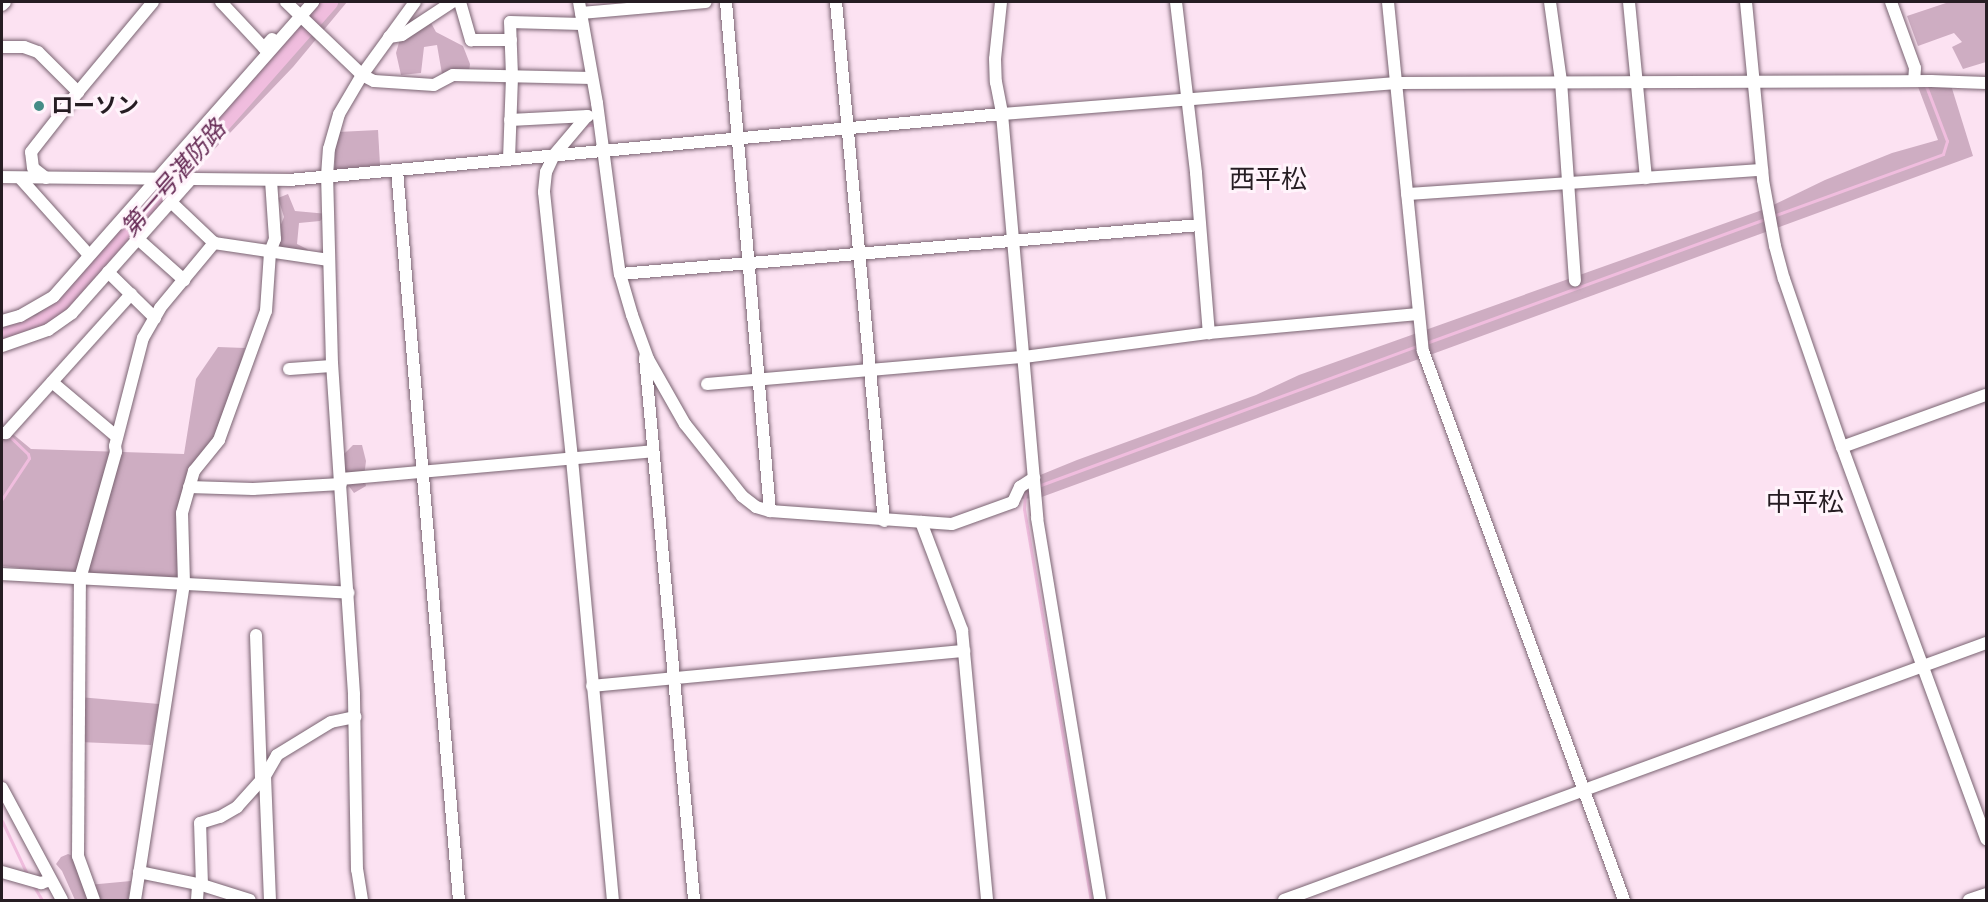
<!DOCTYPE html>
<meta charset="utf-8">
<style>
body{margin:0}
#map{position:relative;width:1988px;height:902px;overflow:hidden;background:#fce2f2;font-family:Signika,"Noto Sans JP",sans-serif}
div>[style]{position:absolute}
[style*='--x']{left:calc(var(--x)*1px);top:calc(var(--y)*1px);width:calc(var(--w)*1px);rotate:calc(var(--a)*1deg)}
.green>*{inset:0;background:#ceadc2}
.stream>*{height:3px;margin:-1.5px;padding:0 1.5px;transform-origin:1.5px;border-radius:1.5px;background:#f0bdde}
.river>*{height:16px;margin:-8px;padding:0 8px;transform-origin:8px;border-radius:8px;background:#f0bdde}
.roads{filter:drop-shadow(0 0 2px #7a6472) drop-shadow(0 0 2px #7a6472)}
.minor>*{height:12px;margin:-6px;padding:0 6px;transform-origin:6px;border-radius:6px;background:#fff}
.dots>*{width:16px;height:16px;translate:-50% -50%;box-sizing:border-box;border:3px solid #fff4fb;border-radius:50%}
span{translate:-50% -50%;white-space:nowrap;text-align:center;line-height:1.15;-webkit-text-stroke:6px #fff4fb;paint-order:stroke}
.poi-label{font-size:22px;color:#261d23;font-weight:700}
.left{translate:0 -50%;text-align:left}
.water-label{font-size:24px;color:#642853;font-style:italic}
.quarter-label{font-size:26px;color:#261d23}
.frame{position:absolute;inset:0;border:3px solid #261d23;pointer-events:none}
</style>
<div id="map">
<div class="green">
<i style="clip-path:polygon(313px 2px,347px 2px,293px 67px,185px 180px,56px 325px,2px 344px,2px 321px,54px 296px)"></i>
<i style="clip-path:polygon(1949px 2px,1986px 2px,1986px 62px,1963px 69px,1952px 47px,1962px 42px,1954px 33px,1918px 46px,1907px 16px)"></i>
<i style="clip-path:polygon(430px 21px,436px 32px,463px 46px,470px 64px,469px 72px,442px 74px,437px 45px,424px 47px,421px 73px,401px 75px,396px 53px,400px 39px)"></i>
<i style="clip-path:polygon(1914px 76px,1950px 82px,1973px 156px,1039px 498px,1016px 499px,1028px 480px,1077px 460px,1256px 395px,1299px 375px,1765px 209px,1825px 180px,1892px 153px,1938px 140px)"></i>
<i style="clip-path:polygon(378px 130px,380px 165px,335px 170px,335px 151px,338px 132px)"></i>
<i style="clip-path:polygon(288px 194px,295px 211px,328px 214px,320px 221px,299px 223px,297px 244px,307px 249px,314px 256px,271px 249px,284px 217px,278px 198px)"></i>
<i style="clip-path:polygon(218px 347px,245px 348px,219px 440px,194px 471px,182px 513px,184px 584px,80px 579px,111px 469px,75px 574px,2px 566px,2px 425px,31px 449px,184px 454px,196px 379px)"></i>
<i style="clip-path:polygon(353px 445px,362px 445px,366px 461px,364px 477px,366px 486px,354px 493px,340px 474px,343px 455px)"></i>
<i style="clip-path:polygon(79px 697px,159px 704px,151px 745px,79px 742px)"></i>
<i style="clip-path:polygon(68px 854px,73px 856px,88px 885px,131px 881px,128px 900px,75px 900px,62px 871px,56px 864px,61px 857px)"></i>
</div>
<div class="stream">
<i style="--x:583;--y:126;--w:14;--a:-8"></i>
<i style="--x:1773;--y:216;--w:181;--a:-20"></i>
<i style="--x:1943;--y:154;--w:14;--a:-73"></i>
<i style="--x:1947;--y:141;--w:59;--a:-110.9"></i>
<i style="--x:1426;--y:343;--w:363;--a:-20.1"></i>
<i style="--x:1038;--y:486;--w:407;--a:-20.3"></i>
<i style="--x:1032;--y:488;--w:9;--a:139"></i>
<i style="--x:1025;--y:494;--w:15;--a:94"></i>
<i style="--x:1024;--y:509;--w:397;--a:80.3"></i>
<i style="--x:2;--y:499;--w:49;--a:-56.6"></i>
<i style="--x:29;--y:458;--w:4;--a:-104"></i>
<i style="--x:28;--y:454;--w:29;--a:-136"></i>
<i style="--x:2;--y:821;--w:61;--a:64.7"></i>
<i style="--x:33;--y:885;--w:17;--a:59"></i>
</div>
<div class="river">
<i style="--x:2;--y:333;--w:39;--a:-15"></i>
<i style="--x:40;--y:323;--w:32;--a:-39"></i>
<i style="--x:65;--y:303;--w:401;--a:-48.6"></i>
</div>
<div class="roads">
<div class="minor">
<i style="--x:221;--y:2;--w:63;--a:46.9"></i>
<i style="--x:264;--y:48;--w:12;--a:-48"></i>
<i style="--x:286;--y:2;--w:105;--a:43.8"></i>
<i style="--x:362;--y:75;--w:13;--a:27"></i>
<i style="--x:374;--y:81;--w:60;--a:3.8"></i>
<i style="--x:434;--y:85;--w:21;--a:-28"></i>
<i style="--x:453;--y:75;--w:139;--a:1.2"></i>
<i style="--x:460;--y:2;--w:40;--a:74"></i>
<i style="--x:471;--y:40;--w:40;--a:0"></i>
<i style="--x:579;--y:2;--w:103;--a:79.9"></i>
<i style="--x:597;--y:103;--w:138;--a:82.5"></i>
<i style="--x:615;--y:240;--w:34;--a:82"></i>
<i style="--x:620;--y:274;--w:43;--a:73.7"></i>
<i style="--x:632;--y:315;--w:47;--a:70"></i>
<i style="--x:648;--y:359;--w:75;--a:60.4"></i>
<i style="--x:685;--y:424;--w:92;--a:51.6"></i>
<i style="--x:742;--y:496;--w:18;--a:38"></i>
<i style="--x:756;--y:507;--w:15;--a:16"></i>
<i style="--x:770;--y:511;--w:182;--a:4.1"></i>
<i style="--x:952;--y:524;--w:65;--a:-19.8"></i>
<i style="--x:1013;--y:502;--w:17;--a:-65"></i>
<i style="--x:1020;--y:487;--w:17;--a:-33"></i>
<i style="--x:726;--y:2;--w:511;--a:85.06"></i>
<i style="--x:836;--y:2;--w:521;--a:84.72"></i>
<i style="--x:1001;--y:2;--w:57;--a:96"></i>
<i style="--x:995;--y:59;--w:23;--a:88"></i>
<i style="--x:996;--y:82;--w:33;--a:79"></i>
<i style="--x:1002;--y:114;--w:406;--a:85"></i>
<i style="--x:1037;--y:518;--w:387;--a:80.6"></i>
<i style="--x:1176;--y:2;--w:172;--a:83.3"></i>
<i style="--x:1196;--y:173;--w:161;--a:85.4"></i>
<i style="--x:1388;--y:2;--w:351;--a:84.3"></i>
<i style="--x:1423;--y:351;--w:585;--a:69.89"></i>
<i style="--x:1550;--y:2;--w:80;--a:82.1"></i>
<i style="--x:1561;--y:81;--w:200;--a:86"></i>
<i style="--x:1629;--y:2;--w:177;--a:84.5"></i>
<i style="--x:1746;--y:2;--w:179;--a:84.5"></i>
<i style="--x:1763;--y:180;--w:67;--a:79.7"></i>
<i style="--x:1775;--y:246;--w:34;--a:75"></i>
<i style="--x:1784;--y:279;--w:178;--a:71"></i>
<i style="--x:1842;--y:447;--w:418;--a:69.8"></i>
<i style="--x:1891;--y:2;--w:70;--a:70"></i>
<i style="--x:1915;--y:68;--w:13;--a:94"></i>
<i style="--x:2;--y:5;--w:4;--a:-45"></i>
<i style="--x:581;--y:13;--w:125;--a:-5"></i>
<i style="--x:389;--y:37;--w:13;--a:-9"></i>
<i style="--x:402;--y:35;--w:60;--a:-33.4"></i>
<i style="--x:2;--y:47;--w:22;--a:0"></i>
<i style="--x:24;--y:47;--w:15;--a:20"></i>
<i style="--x:38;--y:52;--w:57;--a:45"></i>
<i style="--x:78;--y:92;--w:117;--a:-50.2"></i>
<i style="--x:587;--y:116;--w:51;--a:130.2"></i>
<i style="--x:554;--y:155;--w:19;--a:115"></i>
<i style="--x:546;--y:172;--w:20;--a:96"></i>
<i style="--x:544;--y:192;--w:268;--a:84"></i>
<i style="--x:572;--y:459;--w:443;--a:84.7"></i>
<i style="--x:510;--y:120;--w:78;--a:-2.9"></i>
<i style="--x:509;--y:159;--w:83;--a:-87.9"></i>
<i style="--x:512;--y:76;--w:54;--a:-92.1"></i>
<i style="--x:510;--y:22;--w:72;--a:1.6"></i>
<i style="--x:397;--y:170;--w:733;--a:85.15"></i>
<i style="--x:2;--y:177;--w:287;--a:0.6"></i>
<i style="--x:289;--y:180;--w:716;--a:-5.29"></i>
<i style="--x:1002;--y:114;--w:396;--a:-4.5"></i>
<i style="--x:1397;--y:83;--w:534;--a:-0.21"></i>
<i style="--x:1931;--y:81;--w:55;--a:2.1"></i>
<i style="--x:20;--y:178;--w:103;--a:48.1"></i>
<i style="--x:46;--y:178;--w:16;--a:-142"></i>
<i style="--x:33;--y:168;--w:16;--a:-97"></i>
<i style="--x:31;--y:152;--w:76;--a:-51.9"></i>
<i style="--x:1407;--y:194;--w:356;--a:-3.9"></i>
<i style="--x:171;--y:202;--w:59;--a:43.6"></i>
<i style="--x:138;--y:239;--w:62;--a:41.7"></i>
<i style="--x:108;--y:272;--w:66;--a:44.4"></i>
<i style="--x:620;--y:274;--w:582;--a:-4.83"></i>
<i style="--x:2;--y:321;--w:19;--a:-16"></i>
<i style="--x:20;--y:316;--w:39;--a:-30"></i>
<i style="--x:54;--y:296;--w:392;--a:-48.6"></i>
<i style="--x:2;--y:346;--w:49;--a:-19.2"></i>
<i style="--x:48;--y:330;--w:29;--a:-35"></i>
<i style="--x:72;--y:313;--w:178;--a:-48.4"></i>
<i style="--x:645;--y:357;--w:545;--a:84.84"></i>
<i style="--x:289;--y:369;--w:43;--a:-4"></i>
<i style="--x:52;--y:382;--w:85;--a:40.2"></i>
<i style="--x:707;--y:384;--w:318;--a:-4.9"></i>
<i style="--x:1024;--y:357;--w:187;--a:-7.4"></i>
<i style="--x:1209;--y:333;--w:210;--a:-5.2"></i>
<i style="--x:2;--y:433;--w:4;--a:0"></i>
<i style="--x:6;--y:433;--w:187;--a:-48"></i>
<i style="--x:1842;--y:447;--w:153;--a:-19.9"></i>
<i style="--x:341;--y:479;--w:313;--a:-5.1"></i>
<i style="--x:189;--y:487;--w:64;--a:1.8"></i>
<i style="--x:253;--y:489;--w:88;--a:-3.3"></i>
<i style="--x:921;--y:522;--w:116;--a:69.2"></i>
<i style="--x:962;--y:630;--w:271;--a:84.7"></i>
<i style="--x:2;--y:574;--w:347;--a:3.1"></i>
<i style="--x:256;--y:635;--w:146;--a:88"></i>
<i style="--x:592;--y:686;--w:374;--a:-5.4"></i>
<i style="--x:265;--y:776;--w:124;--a:87.7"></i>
<i style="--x:2;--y:788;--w:127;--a:61.8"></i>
<i style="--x:2;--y:872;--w:41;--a:15.8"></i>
<i style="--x:41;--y:883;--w:10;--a:-17"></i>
<i style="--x:139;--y:872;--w:64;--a:11.7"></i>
<i style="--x:202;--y:885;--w:50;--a:17.4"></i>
<i style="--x:202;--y:885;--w:62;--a:-91.8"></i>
<i style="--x:200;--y:823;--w:21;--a:-17"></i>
<i style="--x:220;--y:817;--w:20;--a:-30"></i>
<i style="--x:237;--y:807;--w:42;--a:-47.9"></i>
<i style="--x:265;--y:776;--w:24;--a:-60"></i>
<i style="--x:277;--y:755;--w:63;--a:-31.4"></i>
<i style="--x:331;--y:722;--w:25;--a:-12"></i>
<i style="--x:94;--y:900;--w:47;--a:-110"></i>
<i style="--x:78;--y:856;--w:277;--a:-89.6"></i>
<i style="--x:80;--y:579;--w:132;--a:-74.2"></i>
<i style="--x:116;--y:452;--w:6;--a:-99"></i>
<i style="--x:115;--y:446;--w:112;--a:-75.5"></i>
<i style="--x:143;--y:338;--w:34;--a:-60"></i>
<i style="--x:160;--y:308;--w:85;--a:-50.3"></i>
<i style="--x:214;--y:243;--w:116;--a:8.4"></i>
<i style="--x:135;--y:900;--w:320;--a:-81.2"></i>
<i style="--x:184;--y:584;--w:71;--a:-91.6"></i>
<i style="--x:182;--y:513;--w:44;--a:-74.1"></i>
<i style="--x:194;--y:471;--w:40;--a:-51"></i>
<i style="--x:219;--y:440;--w:137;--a:-70"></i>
<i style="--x:266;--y:311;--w:59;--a:-86.1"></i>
<i style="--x:270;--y:252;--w:14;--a:-69"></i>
<i style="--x:275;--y:239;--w:59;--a:-93.9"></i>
<i style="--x:197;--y:900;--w:15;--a:-86"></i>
<i style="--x:362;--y:900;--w:30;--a:-99"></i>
<i style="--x:357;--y:870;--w:176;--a:-91"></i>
<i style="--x:354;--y:694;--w:331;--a:-93.8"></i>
<i style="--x:332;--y:364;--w:188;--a:-91.5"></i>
<i style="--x:327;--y:176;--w:27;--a:-86"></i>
<i style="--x:329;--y:149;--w:36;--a:-74"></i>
<i style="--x:339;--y:114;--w:45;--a:-59.5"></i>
<i style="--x:362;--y:75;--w:90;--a:-54"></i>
<i style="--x:1284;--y:900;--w:748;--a:-20.11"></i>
<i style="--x:1969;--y:900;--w:18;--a:-19"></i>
</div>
</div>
<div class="dots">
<i style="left:39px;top:106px;background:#458c87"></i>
</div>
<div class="poi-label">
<span class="left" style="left:51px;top:106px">ローソン</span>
</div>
<div class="water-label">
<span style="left:174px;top:179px;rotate:-49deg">第一号湛防路</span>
</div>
<div class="quarter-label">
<span style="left:1268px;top:181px">西平松</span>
<span style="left:1805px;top:504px">中平松</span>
</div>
<div class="frame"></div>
</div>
